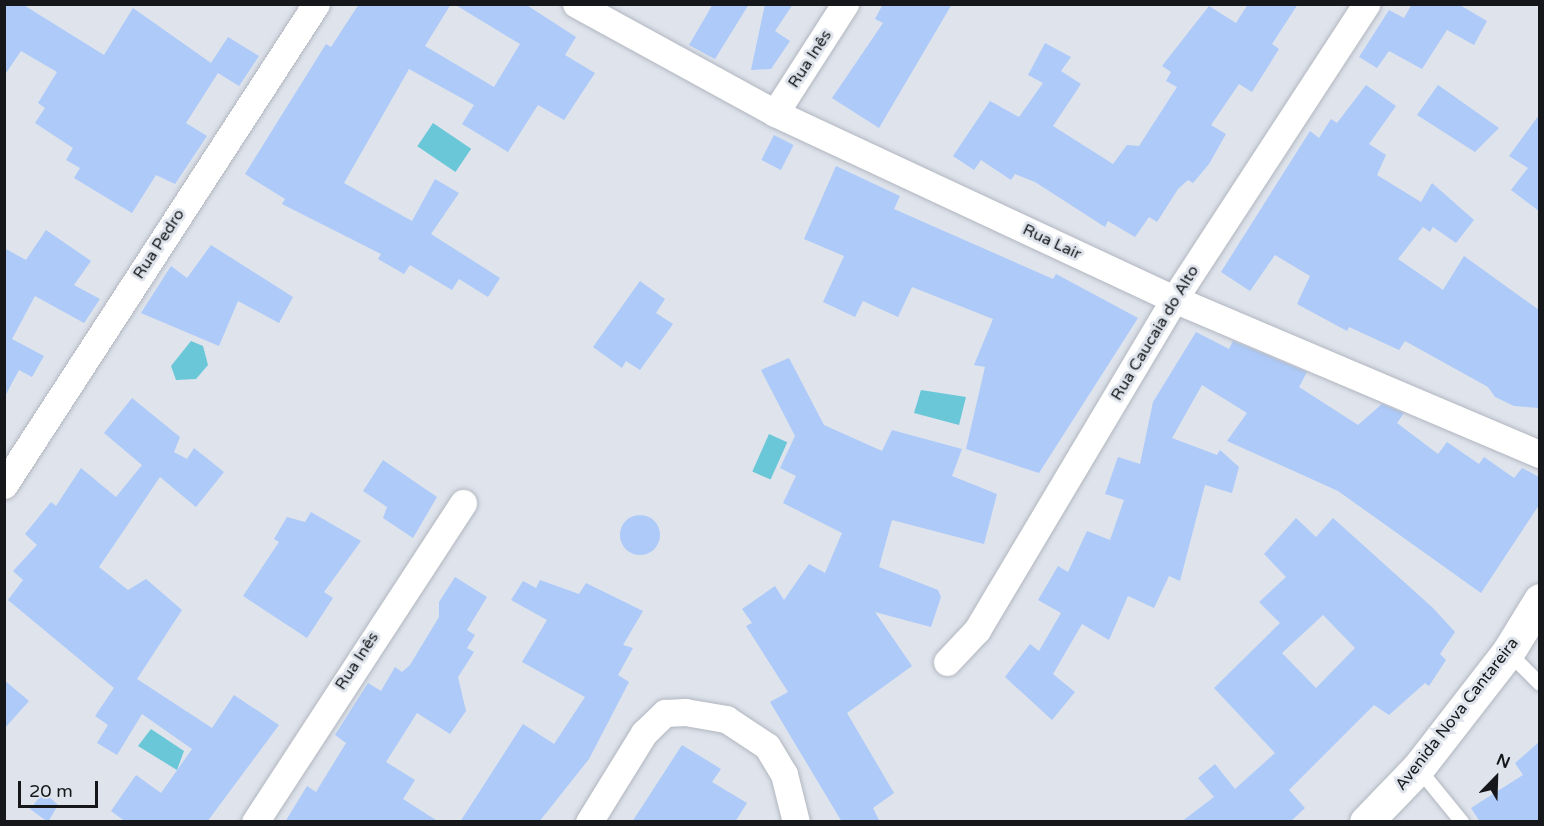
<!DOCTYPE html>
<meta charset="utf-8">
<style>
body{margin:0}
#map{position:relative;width:1544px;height:826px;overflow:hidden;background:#dee3ec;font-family:"Varela Round",sans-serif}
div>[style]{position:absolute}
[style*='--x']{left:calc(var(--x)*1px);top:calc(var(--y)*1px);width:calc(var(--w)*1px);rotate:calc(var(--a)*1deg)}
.water>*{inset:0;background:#69c7d8;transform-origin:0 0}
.building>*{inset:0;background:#adcaf9;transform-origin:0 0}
.round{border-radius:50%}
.roads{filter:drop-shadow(0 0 2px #b1b6bf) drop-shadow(0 0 2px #b1b6bf)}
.lane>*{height:14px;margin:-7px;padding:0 7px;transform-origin:7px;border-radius:7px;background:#fff}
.street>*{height:27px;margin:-13.5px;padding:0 13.5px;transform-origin:13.5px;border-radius:13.5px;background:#fff}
.secondary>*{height:33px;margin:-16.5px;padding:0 16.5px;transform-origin:16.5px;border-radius:16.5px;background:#fff}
span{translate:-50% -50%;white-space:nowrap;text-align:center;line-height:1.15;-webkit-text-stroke:6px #dee3ec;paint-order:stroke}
.street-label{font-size:16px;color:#15171a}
.frame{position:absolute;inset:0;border:6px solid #15171a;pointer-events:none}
.north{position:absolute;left:1466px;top:748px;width:60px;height:60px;-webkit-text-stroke:4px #dee3ec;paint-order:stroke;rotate:23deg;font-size:16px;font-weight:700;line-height:24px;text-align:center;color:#15171a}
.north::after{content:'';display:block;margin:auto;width:21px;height:27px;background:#15171a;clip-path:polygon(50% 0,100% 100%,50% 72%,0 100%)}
.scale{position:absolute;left:18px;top:781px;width:80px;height:27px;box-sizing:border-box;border:3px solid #15171a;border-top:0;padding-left:8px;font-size:18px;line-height:21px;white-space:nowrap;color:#15171a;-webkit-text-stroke:4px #dee3ec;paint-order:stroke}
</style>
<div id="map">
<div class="water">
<i style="left:433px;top:123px;width:46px;height:28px;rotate:34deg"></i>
<i style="clip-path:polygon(191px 341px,203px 346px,208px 365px,196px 379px,176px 380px,171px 366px)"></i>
<i style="clip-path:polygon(921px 390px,966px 397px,959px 425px,914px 413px)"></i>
<i style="left:769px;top:434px;width:20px;height:41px;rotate:24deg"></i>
<i style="clip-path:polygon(151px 729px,184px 751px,177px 770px,138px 746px)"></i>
</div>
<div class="building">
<i style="clip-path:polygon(4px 4px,22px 4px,104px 55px,133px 8px,211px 63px,228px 37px,259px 56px,239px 86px,218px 73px,186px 123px,207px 136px,175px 184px,156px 175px,132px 213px,74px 178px,80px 168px,66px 160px,73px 148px,35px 123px,45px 108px,38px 103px,57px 72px,21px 51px,4px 76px)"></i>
<i style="clip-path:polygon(359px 4px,451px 4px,425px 46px,494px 87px,520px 44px,454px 4px,525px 4px,576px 37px,565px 55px,595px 73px,564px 120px,538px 105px,508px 152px,462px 124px,474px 105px,409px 69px,344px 183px,412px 221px,435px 179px,459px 193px,431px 234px,500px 278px,488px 297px,459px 279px,452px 290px,410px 265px,404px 274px,378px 259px,381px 254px,282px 204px,285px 199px,245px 174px,326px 44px,331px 47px)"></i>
<i style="clip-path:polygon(713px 4px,749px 4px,715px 59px,689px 45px)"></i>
<i style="clip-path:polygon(765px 4px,793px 4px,775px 31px,790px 41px,771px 69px,751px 70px)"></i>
<i style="clip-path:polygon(883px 4px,952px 4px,879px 128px,832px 98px,883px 23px,875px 19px)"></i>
<i style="clip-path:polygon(1248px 4px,1298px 4px,1272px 44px,1279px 49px,1252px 92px,1239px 84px,1211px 125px,1226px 134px,1209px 164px,1193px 183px,1188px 180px,1178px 189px,1157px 222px,1149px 217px,1135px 237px,1108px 221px,1105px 227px,1035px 182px,1015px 174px,1011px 180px,981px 160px,974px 170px,953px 156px,990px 101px,1019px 117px,1043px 83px,1028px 75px,1045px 43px,1071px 57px,1061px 71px,1081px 84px,1053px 126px,1113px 164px,1127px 145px,1139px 146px,1177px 87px,1166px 81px,1171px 72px,1162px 66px,1209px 6px,1236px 23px)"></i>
<i style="clip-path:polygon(1412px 4px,1458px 4px,1487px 21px,1474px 45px,1447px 30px,1422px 69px,1389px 51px,1377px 68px,1359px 57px,1389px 10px,1404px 18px)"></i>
<i style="clip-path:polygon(1366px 85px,1396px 106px,1369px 144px,1386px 155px,1377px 175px,1421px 202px,1432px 183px,1474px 220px,1456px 243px,1433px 227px,1430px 232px,1423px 227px,1398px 259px,1443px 290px,1464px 256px,1539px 310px,1539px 408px,1514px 406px,1495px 397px,1488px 387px,1405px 341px,1399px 350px,1349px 327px,1347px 331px,1297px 304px,1310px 276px,1275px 255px,1250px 291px,1221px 272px,1310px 131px,1319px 138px,1331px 119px,1337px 123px)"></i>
<i style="clip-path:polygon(1438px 85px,1499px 128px,1475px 152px,1417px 115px)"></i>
<i style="clip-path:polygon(1539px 115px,1539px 211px,1511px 190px,1528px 168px,1509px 156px)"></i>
<i style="left:774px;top:135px;width:22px;height:28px;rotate:27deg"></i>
<i style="clip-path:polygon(836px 166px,900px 196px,894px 209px,1053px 279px,1056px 274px,1138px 318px,1039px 473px,966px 449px,985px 367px,974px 365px,993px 319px,912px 287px,898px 317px,863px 301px,855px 317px,823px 302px,844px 256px,804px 239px)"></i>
<i style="clip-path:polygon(46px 230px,91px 261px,74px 285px,100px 299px,84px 323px,35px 296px,12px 339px,44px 356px,32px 377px,19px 370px,4px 398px,4px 248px,26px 260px)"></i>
<i style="clip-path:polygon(211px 245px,293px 297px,279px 323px,238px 301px,219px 346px,141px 313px,171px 266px,187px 278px)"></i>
<i style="clip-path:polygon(640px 281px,665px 299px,656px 313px,673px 324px,640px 370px,626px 361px,622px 368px,593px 347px)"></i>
<i style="clip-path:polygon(1196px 332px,1229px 349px,1233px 341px,1307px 372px,1299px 387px,1358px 425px,1382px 404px,1404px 413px,1397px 423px,1438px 454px,1447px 442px,1479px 464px,1484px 457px,1514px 478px,1522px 468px,1539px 477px,1539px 505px,1481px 593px,1338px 491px,1227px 441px,1247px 413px,1202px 385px,1172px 438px,1217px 455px,1220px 450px,1239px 467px,1232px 493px,1205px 485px,1180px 581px,1169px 576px,1154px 608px,1128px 596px,1109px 640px,1082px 624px,1053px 674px,1075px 692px,1052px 720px,1005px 677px,1030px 644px,1039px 651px,1061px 613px,1038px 600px,1058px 566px,1068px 572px,1087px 531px,1110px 540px,1124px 500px,1105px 494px,1118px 457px,1140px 464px,1153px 402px)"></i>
<i style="clip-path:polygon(789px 358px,824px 425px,882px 451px,892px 430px,962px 449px,952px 476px,997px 494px,984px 544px,892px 520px,879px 567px,938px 590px,941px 597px,931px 627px,875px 612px,912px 666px,847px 713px,894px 793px,873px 808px,880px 822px,842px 822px,770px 702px,788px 692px,746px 626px,752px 623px,742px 609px,775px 586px,784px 600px,809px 564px,825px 573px,842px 533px,783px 503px,796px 476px,780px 468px,795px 436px,761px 370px)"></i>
<i style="clip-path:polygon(132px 398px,180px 437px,174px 452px,187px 459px,194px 448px,224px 472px,196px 507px,160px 477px,99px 567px,128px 590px,146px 579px,182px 610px,137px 679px,212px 728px,234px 695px,279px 725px,207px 822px,126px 822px,111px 811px,136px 775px,161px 793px,192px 749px,142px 714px,117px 755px,97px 743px,108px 725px,95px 716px,114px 688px,8px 600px,23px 580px,13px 571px,37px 545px,25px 534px,51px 502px,56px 506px,81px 468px,116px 497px,142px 465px,104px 433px)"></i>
<i style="clip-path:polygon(383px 460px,437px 497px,413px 538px,383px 518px,387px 507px,363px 491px)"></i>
<i style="clip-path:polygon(311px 512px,361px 541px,324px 592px,333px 598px,307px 638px,243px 596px,279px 542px,274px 539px,287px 517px,305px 522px)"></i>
<i class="round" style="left:620px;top:515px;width:40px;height:40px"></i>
<i style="clip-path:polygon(evenodd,1296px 518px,1316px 537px,1333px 518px,1433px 608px,1455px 632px,1440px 654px,1446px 660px,1429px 686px,1425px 683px,1389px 715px,1374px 705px,1289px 790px,1305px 808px,1290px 822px,1181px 822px,1214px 797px,1198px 778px,1215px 764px,1235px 789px,1275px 753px,1214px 688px,1280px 623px,1259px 602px,1286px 577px,1264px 554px,1296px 518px,1323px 615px,1355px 648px,1316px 688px,1282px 653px,1323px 615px)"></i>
<i style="clip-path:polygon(455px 577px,487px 597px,467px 630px,475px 635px,467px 648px,474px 652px,458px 677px,466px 711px,450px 734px,417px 713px,386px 762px,415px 780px,403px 799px,439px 822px,285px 822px,307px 786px,316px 792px,346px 743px,335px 735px,368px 683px,381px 691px,395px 667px,402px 672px,410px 665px,439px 617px,439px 602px)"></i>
<i style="clip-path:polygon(540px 580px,579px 594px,586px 583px,643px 611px,623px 645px,633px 648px,618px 675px,629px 682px,589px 759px,539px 822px,460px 822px,523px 724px,554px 744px,585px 697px,522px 662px,547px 620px,511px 600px,523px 581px,536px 588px)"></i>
<i style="clip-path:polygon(4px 680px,29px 701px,4px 729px)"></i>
<i style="clip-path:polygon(1539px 742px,1539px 822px,1480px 822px,1471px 808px,1523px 775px,1515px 763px)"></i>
<i style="clip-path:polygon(682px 745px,721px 769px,712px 782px,747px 803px,735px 822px,632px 822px)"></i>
<i style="clip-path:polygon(44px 792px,58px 805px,48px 822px,30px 809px)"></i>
</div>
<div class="roads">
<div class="lane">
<i style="--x:1508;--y:652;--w:45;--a:45"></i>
<i style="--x:1418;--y:768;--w:70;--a:50.8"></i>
</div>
<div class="street">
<i style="--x:576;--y:4;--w:227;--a:28.7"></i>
<i style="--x:775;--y:113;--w:440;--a:25"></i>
<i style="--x:1174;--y:299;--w:397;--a:23"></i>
<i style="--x:775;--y:113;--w:130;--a:-57.3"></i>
<i style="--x:4;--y:485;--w:573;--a:-57.03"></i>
<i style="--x:947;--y:662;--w:44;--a:-46.8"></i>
<i style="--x:977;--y:630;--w:385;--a:-59.2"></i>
<i style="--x:1174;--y:299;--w:352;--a:-56.9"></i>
<i style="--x:255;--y:822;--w:381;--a:-56.9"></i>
<i style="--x:589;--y:822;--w:105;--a:-58.3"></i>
<i style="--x:644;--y:733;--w:29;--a:-44"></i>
<i style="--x:665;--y:713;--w:20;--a:-3"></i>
<i style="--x:685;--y:712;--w:42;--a:9.7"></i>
<i style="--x:726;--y:719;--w:49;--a:33.4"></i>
<i style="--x:767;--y:746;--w:33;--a:59"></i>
<i style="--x:784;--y:774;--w:49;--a:76"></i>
</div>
<div class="secondary">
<i style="--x:1366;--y:822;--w:75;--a:-46.1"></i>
<i style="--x:1418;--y:768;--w:147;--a:-52.2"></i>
<i style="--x:1508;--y:652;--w:61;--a:-58.4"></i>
</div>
</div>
<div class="street-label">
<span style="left:810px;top:59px;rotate:-57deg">Rua Inês</span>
<span style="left:1052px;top:242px;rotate:25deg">Rua Lair</span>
<span style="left:159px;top:244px;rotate:-57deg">Rua Pedro</span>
<span style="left:1155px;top:333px;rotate:-59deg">Rua Caucaia do Alto</span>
<span style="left:357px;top:661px;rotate:-57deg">Rua Inês</span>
<span style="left:1457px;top:714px;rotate:-52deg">Avenida Nova Cantareira</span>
</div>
<div class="frame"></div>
<div class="north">N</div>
<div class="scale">20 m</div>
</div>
